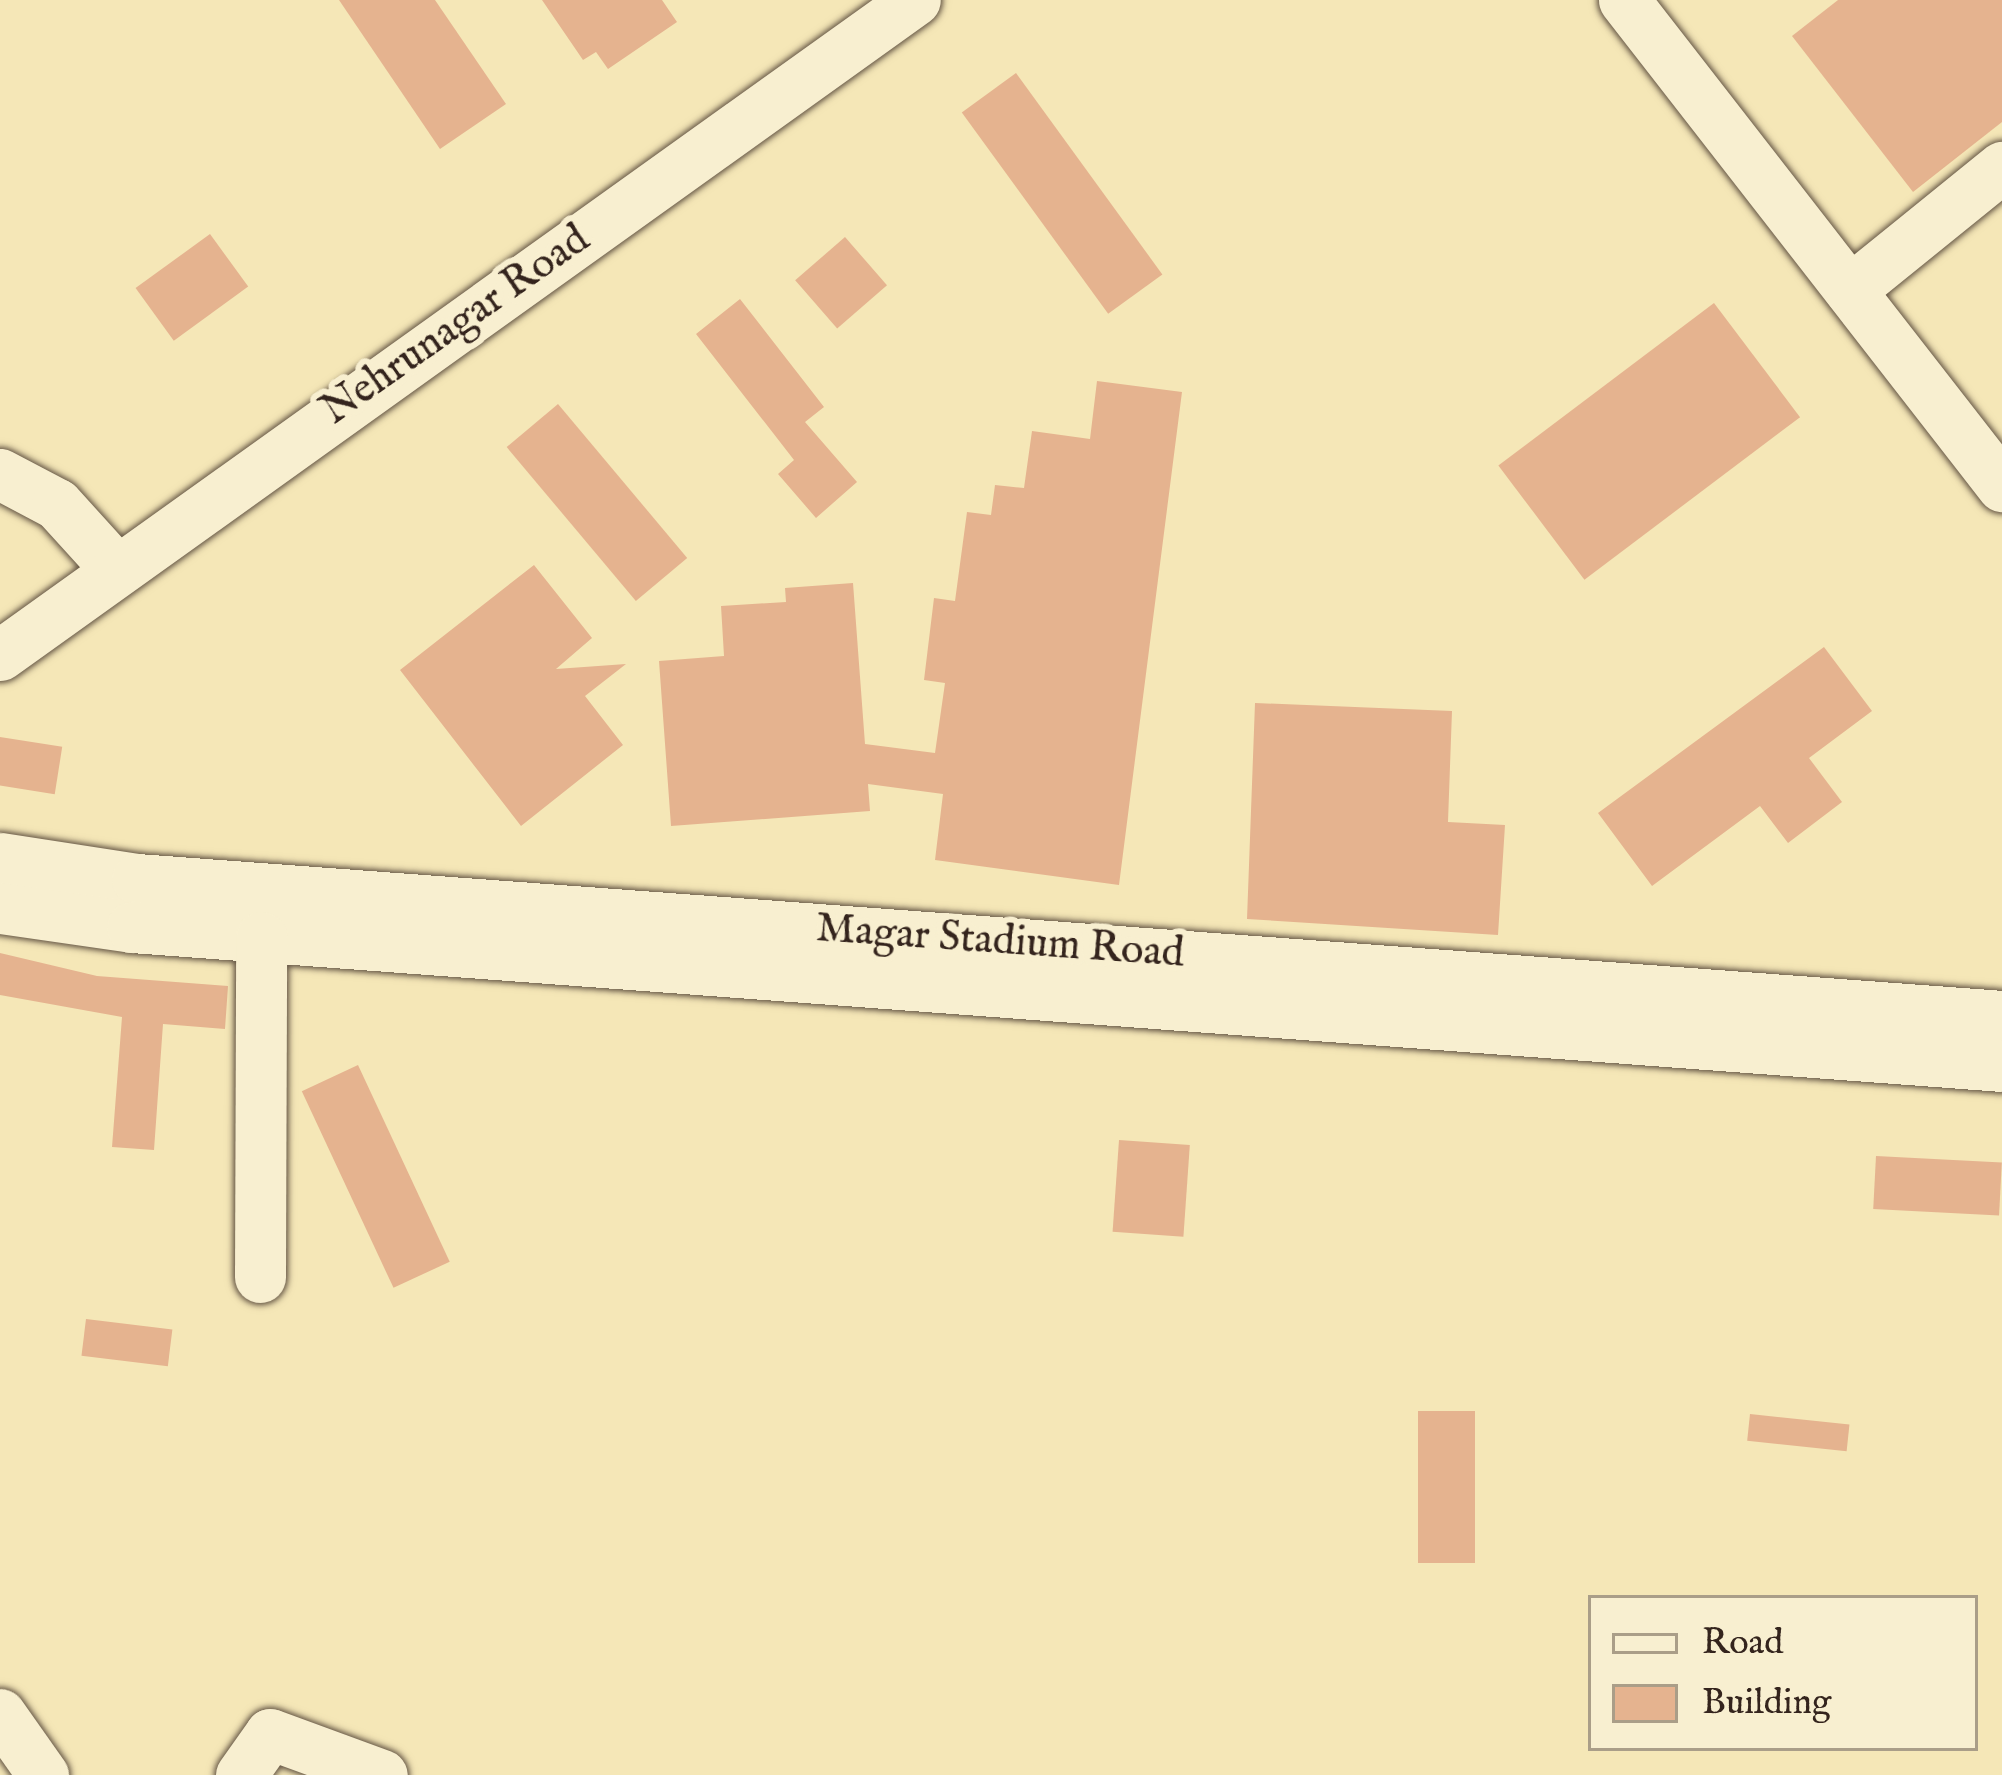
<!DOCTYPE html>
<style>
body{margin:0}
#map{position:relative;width:2002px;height:1775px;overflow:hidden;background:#f5e7b7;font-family:"IM FELL English",serif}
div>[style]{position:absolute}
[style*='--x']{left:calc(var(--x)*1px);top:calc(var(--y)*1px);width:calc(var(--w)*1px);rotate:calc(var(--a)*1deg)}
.building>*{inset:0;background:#e5b38f;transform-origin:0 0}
.roads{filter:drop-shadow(0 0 3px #645544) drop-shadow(0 0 3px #645544)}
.minor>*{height:51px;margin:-25.5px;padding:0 25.5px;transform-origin:25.5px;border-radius:25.5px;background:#f8efd0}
span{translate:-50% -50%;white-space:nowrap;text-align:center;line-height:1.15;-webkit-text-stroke:12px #f8efd0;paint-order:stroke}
.street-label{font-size:42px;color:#34241d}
.legend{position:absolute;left:1588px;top:1595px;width:390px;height:156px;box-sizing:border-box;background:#f8efd0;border:3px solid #aa9e88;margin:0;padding:15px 21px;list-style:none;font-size:36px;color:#34241d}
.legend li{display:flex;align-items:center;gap:24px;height:60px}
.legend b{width:60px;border:3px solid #aa9e88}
</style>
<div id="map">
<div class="building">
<i style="clip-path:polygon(339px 0,435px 0,506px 104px,440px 149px)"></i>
<i style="clip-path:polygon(542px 0,662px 0,677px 22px,608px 69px,596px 52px,583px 60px)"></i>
<i style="clip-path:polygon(1838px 0,2002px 0,2002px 122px,1913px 192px,1792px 36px)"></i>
<i style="left:1016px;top:73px;width:249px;height:67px;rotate:54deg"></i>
<i style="left:210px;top:234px;width:65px;height:92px;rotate:54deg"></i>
<i style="left:845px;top:237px;width:64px;height:66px;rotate:49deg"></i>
<i style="clip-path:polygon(740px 299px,824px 407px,805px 422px,857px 482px,816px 518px,778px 474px,794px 460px,696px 334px)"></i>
<i style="left:1714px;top:303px;width:143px;height:270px;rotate:53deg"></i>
<i style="clip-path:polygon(1097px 381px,1182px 392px,1119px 885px,935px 860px,943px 794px,868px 784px,870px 811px,671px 826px,659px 661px,724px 656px,721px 606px,786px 602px,785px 588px,853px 583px,865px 744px,935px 753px,945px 683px,924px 680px,934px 598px,955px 601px,967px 512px,991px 515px,995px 485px,1024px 488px,1032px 431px,1090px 439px)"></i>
<i style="left:558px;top:404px;width:201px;height:67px;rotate:50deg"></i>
<i style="clip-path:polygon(534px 565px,592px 638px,556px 669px,626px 664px,585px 696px,623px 745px,521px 826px,400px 670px)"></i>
<i style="clip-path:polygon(1824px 647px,1872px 711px,1809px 758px,1842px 802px,1788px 843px,1760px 806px,1652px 886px,1598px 813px)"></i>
<i style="clip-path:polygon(1255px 703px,1452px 711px,1448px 822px,1505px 825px,1498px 935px,1247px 919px)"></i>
<i style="left:0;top:737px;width:63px;height:48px;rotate:9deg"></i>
<i style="clip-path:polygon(0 953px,97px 976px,228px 986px,225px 1029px,163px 1024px,154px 1150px,112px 1147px,122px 1017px,0 995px)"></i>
<i style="left:358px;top:1065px;width:217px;height:62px;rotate:65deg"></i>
<i style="left:1119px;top:1140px;width:71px;height:92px;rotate:4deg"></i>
<i style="left:1876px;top:1156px;width:126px;height:53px;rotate:3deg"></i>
<i style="left:86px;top:1319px;width:87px;height:37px;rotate:7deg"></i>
<i style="left:1418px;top:1411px;width:57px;height:152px"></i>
<i style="left:1750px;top:1414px;width:100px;height:27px;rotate:6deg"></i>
</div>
<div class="roads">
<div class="minor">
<i style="--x:1624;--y:0;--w:616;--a:52.13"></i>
<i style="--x:1850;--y:290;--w:196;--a:-39"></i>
<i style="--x:0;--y:474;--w:64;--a:27.8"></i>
<i style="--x:57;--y:504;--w:88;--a:47.8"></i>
<i style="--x:0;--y:655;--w:1125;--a:-35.6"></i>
<i style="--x:0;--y:858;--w:139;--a:8.7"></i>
<i style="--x:137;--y:879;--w:1870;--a:4.2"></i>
<i style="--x:0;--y:908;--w:133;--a:8.2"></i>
<i style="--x:132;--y:927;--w:1875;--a:4.25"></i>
<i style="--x:260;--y:1277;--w:340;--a:-89.8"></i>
<i style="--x:0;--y:1714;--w:75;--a:54.8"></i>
<i style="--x:241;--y:1775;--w:50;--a:-54.7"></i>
<i style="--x:270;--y:1734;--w:119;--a:20.1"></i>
</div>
</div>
<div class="street-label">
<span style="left:456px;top:326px;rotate:-35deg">Nehrunagar Road</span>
<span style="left:1000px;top:942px;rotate:4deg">Magar Stadium Road</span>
</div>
<ul class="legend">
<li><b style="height:15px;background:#f8efd0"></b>Road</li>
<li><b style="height:33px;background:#e5b38f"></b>Building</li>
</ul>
</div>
